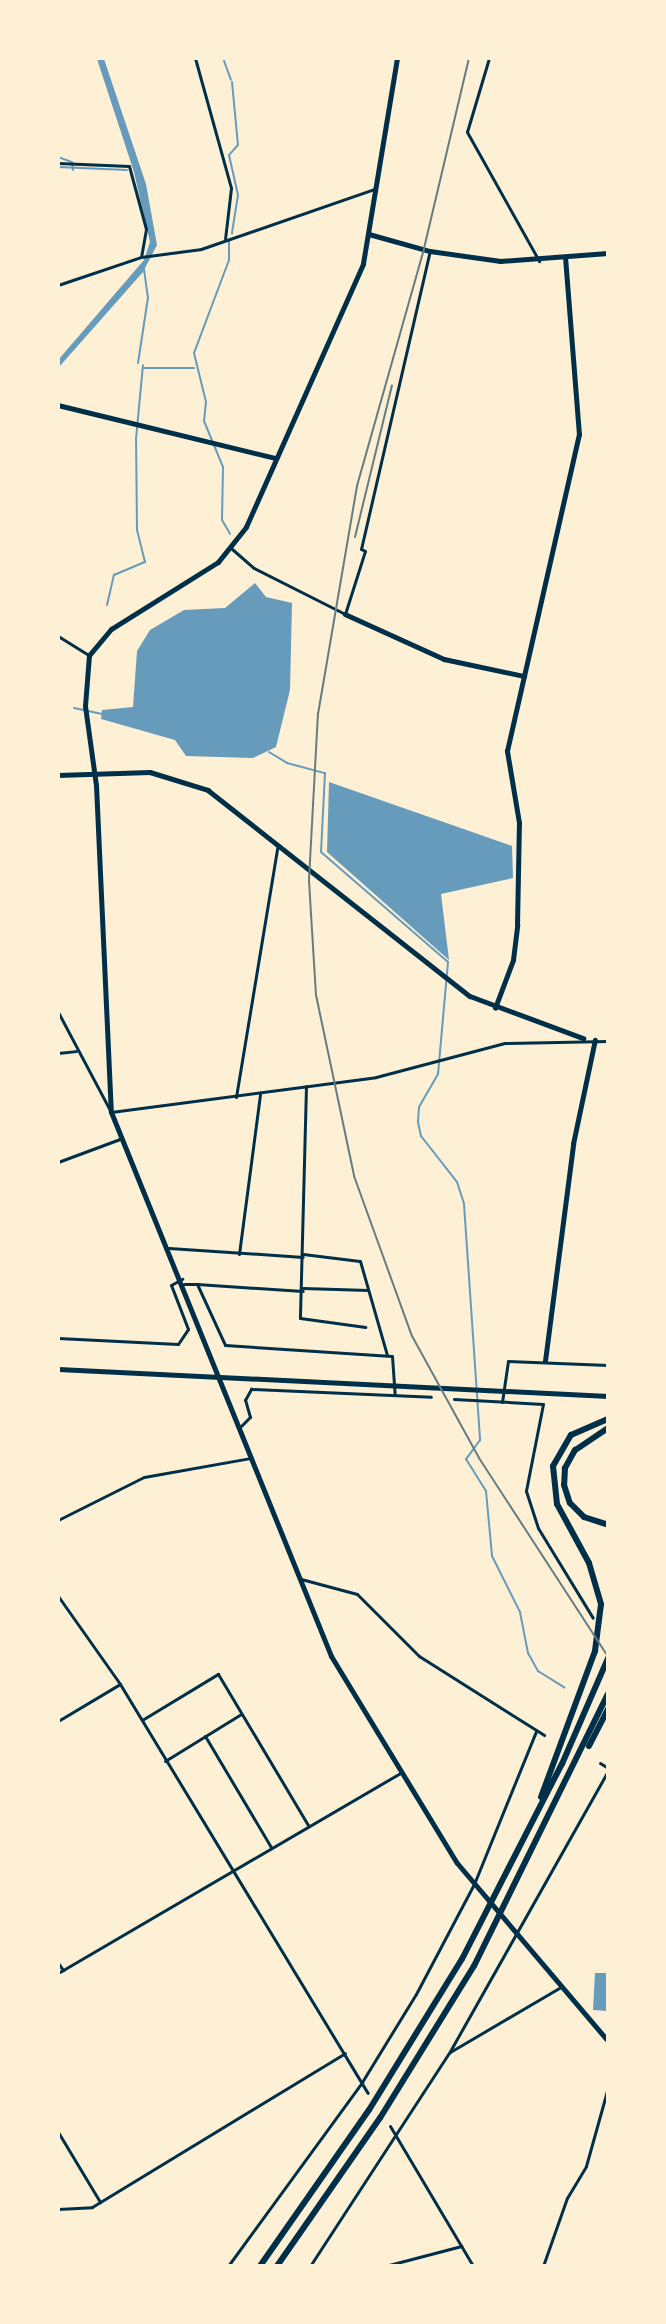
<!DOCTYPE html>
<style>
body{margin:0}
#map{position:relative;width:666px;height:2324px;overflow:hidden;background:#fdf0d5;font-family:Lato,sans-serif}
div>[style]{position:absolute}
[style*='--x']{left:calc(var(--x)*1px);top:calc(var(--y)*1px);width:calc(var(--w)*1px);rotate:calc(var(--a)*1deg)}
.water>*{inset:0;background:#669bbc}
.stream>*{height:2px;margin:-1px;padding:0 1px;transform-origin:1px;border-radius:1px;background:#669bbc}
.minor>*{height:3px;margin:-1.5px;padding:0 1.5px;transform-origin:1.5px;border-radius:1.5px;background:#003049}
.tertiary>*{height:4.5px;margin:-2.25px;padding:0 2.25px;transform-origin:2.25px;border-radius:2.25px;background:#003049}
.primary>*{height:5px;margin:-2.5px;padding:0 2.5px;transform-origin:2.5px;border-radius:2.5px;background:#003049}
.trunk>*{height:5px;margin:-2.5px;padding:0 2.5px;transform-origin:2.5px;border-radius:2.5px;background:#003049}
.motorway>*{height:6px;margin:-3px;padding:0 3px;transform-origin:3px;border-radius:3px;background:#003049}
.rail>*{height:2px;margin:-1px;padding:0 1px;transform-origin:1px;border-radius:1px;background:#657d81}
span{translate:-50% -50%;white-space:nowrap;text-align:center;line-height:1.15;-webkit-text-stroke:5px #fdf0d5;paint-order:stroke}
.frame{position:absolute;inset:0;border:60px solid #fdf0d5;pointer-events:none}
</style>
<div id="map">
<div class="water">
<i style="clip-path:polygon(97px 59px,104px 59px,146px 184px,157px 245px,143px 272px,59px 367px,59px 359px,144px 260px,150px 242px,134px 172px)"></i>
<i style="clip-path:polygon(255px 583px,266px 597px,292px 603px,290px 690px,276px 747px,253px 758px,186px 756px,175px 740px,101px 719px,102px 710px,133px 707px,137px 651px,150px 630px,184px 610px,225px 608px)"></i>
<i style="clip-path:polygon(329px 782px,512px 846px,513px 878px,441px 894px,449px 960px,327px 852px)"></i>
<i style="clip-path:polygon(595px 1973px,607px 1973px,607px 2011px,593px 2010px)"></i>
</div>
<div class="stream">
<i style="--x:223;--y:58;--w:23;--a:70"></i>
<i style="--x:232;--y:82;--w:63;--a:84.6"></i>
<i style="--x:238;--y:145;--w:13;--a:132"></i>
<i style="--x:229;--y:155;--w:41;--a:77.3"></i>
<i style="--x:238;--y:195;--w:39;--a:99"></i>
<i style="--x:58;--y:157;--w:15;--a:20"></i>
<i style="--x:72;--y:162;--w:8;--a:83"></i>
<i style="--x:58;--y:167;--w:69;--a:2.5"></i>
<i style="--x:229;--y:240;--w:20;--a:90"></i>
<i style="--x:229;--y:260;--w:99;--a:110.6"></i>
<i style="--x:194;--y:353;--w:50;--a:76.2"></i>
<i style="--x:206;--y:402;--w:19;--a:96"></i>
<i style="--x:204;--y:421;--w:50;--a:67.6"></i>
<i style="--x:223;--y:467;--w:53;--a:91.1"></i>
<i style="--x:222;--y:520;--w:16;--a:60"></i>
<i style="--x:138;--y:363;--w:66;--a:-81.3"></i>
<i style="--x:148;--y:298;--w:29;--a:-98"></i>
<i style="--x:144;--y:368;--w:50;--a:0"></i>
<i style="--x:107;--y:605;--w:31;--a:-77"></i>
<i style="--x:114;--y:575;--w:34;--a:-23"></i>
<i style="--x:145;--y:562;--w:33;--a:-104"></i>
<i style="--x:137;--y:530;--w:91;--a:-90.6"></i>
<i style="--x:136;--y:439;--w:74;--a:-84.6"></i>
<i style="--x:74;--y:708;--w:30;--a:12"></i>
<i style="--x:269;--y:752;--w:21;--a:31"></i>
<i style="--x:287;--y:763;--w:39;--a:15"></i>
<i style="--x:325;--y:773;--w:79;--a:92.9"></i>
<i style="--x:321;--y:852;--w:168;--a:40.9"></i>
<i style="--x:448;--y:962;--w:112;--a:95.1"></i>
<i style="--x:438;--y:1074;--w:38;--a:120"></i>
<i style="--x:419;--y:1107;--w:15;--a:94"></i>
<i style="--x:418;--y:1122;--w:14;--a:78"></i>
<i style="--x:421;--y:1136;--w:58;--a:52"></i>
<i style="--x:457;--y:1182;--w:23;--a:72"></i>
<i style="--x:464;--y:1204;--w:237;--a:86.1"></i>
<i style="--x:480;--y:1440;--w:24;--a:126"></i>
<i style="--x:466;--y:1459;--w:38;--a:58"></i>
<i style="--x:486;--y:1491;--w:65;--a:84.7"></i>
<i style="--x:492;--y:1556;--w:63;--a:63.4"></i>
<i style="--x:520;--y:1612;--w:42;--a:79"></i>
<i style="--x:528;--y:1653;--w:21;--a:61"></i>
<i style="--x:538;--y:1671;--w:31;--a:32"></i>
</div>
<div class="minor">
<i style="--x:195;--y:58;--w:135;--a:74.5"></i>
<i style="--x:231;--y:188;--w:51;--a:96.7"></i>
<i style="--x:489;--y:58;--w:77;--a:106.6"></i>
<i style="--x:467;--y:132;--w:148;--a:60.8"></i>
<i style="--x:58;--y:163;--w:71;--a:2.4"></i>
<i style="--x:129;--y:166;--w:65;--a:74.9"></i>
<i style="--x:146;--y:229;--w:28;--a:100"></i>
<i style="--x:58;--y:285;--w:88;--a:-18.6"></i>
<i style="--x:141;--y:257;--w:61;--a:-7.6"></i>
<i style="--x:201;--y:249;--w:183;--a:-19.1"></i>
<i style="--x:232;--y:549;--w:29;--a:41"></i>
<i style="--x:254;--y:568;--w:102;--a:26.8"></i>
<i style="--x:345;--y:614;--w:66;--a:-72.4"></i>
<i style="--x:365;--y:551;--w:4;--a:-153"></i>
<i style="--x:361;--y:549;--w:306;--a:-77"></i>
<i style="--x:58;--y:636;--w:36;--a:32"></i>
<i style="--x:58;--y:1012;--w:113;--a:62.1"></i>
<i style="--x:111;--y:1112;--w:267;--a:-7.5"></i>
<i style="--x:376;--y:1077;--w:133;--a:-14.8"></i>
<i style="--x:505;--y:1043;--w:103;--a:-1.1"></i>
<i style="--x:58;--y:1053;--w:18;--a:-6"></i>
<i style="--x:306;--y:1086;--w:232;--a:91.5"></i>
<i style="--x:300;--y:1318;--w:66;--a:7.9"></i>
<i style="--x:236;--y:1097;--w:256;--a:-80.6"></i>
<i style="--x:58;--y:1162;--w:66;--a:-20.4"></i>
<i style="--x:169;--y:1248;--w:134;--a:3.8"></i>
<i style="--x:239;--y:1254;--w:161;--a:-82.5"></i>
<i style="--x:303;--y:1254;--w:57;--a:7"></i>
<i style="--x:360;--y:1261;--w:98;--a:74"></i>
<i style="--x:184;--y:1284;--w:13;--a:0"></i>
<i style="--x:197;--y:1284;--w:67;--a:65.3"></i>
<i style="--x:225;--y:1345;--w:167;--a:3.8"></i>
<i style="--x:392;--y:1356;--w:39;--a:86"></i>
<i style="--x:197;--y:1284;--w:106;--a:3.8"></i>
<i style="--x:303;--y:1288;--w:65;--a:1.8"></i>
<i style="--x:58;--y:1338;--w:120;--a:2.9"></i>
<i style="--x:178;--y:1344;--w:18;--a:-56"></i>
<i style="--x:188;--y:1329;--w:47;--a:-111.1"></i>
<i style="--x:171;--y:1285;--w:13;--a:-29"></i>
<i style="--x:454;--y:1399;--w:89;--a:3.2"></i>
<i style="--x:543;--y:1404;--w:89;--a:101.1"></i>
<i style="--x:526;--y:1491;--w:39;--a:72"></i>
<i style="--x:538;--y:1528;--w:105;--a:58.6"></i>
<i style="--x:502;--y:1402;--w:41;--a:-81.7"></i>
<i style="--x:508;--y:1361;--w:100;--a:2.3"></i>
<i style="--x:241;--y:1426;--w:13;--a:-45"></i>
<i style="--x:250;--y:1417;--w:18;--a:-106"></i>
<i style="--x:245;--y:1400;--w:13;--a:-61"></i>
<i style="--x:251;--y:1389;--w:180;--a:2.5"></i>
<i style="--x:58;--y:1520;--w:96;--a:-26.6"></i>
<i style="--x:144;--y:1477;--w:109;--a:-10.1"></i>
<i style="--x:301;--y:1579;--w:58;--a:15"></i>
<i style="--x:357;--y:1594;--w:88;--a:45"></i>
<i style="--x:419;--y:1656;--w:148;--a:32.3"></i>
<i style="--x:58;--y:1596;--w:108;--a:54.8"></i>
<i style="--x:120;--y:1684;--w:478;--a:58.8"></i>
<i style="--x:142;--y:1720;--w:89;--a:-31.2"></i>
<i style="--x:218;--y:1674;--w:176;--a:59.2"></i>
<i style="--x:58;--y:1721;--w:72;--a:-30.8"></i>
<i style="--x:205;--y:1736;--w:129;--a:59.3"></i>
<i style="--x:165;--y:1761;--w:89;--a:-31.7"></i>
<i style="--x:600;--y:1763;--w:9;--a:32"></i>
<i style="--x:58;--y:1963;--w:9;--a:54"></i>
<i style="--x:58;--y:1973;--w:396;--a:-30.3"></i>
<i style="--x:450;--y:2052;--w:129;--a:-30.4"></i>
<i style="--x:390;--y:2126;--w:163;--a:59.3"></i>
<i style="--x:58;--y:2132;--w:82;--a:59"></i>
<i style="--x:58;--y:2209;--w:34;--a:-3"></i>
<i style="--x:92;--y:2207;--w:296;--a:-31.3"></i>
<i style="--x:228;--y:2266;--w:228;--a:-53.9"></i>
<i style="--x:362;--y:2082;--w:103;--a:-58.5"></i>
<i style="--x:416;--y:1994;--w:124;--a:-62.2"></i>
<i style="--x:474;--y:1884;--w:165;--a:-67.9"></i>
<i style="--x:310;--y:2266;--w:254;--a:-56.9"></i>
<i style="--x:449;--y:2053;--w:324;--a:-60.6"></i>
<i style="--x:385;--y:2266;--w:79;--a:-14.7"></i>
<i style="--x:543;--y:2266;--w:72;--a:-70.6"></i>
<i style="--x:567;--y:2198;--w:37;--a:-59"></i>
<i style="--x:586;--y:2166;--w:82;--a:-74.4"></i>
</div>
<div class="tertiary">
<i style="--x:369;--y:234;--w:63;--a:15.6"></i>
<i style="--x:430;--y:251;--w:71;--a:8.1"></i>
<i style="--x:500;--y:261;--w:108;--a:-4.2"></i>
<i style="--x:58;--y:405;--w:224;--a:13.7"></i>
<i style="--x:345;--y:614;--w:109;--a:24.4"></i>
<i style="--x:444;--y:659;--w:82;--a:12"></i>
<i style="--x:58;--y:775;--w:92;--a:-1.9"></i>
<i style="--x:150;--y:772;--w:61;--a:17.2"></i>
<i style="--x:208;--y:790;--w:333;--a:38.2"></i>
<i style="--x:470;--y:996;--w:121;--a:20.4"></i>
<i style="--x:495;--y:1008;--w:51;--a:-69.4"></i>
<i style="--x:513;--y:960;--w:35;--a:-83"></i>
<i style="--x:517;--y:925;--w:102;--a:-88.9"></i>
<i style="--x:519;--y:823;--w:73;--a:-99.5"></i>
<i style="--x:507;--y:751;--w:324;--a:-77.2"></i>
<i style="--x:579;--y:435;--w:177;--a:-94.5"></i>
<i style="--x:545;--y:1361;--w:219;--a:-82.6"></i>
<i style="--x:573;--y:1144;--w:106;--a:-78.1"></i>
</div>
<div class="primary">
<i style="--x:58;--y:1369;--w:551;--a:2.81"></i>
</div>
<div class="trunk">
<i style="--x:397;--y:58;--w:209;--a:99.4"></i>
<i style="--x:363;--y:264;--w:288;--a:114"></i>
<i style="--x:246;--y:527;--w:45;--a:128.7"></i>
<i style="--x:218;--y:562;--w:126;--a:147.9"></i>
<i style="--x:111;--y:629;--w:34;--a:130"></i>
<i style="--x:89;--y:655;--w:51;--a:94.5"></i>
<i style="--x:85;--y:706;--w:80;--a:82.1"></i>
<i style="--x:96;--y:785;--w:327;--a:87.4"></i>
<i style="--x:111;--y:1112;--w:587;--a:67.98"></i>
<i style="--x:331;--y:1656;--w:242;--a:58.7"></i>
<i style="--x:457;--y:1863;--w:233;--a:49.7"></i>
</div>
<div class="motorway">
<i style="--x:608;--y:1428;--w:40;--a:146"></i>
<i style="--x:575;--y:1450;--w:21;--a:119"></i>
<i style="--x:565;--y:1468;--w:17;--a:93"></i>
<i style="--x:564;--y:1485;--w:19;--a:72"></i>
<i style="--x:570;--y:1503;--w:20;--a:45"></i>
<i style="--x:584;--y:1517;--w:25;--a:18"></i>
<i style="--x:589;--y:1746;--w:42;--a:-62.8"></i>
<i style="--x:541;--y:1797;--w:156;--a:-69.7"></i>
<i style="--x:595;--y:1651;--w:47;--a:-82.7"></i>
<i style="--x:601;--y:1604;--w:43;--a:-106.3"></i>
<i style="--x:589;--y:1563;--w:67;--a:-118.5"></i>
<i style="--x:557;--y:1504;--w:38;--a:-96"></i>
<i style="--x:553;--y:1466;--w:36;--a:-60"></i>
<i style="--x:571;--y:1435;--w:40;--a:-23.4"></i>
<i style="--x:260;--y:2266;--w:190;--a:-55.1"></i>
<i style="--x:369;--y:2110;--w:177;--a:-58.4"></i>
<i style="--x:462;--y:1959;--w:219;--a:-62.9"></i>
<i style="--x:562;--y:1764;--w:116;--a:-66.5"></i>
<i style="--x:277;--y:2266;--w:180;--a:-55.2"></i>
<i style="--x:380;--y:2118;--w:179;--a:-58.3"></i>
<i style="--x:474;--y:1966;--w:303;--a:-63.8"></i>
</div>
<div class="rail">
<i style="--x:469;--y:58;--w:196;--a:103.3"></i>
<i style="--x:424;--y:249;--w:246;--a:105.8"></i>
<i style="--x:357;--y:486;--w:230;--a:99.7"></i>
<i style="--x:318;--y:713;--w:168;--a:93.1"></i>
<i style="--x:309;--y:881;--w:114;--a:86.5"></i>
<i style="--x:316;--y:995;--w:185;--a:78.1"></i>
<i style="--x:354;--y:1176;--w:170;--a:70.1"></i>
<i style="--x:412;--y:1336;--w:139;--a:61.2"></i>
<i style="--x:479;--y:1458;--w:237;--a:57"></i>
<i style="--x:355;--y:537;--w:156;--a:-76.3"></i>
</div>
<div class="frame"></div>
</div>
